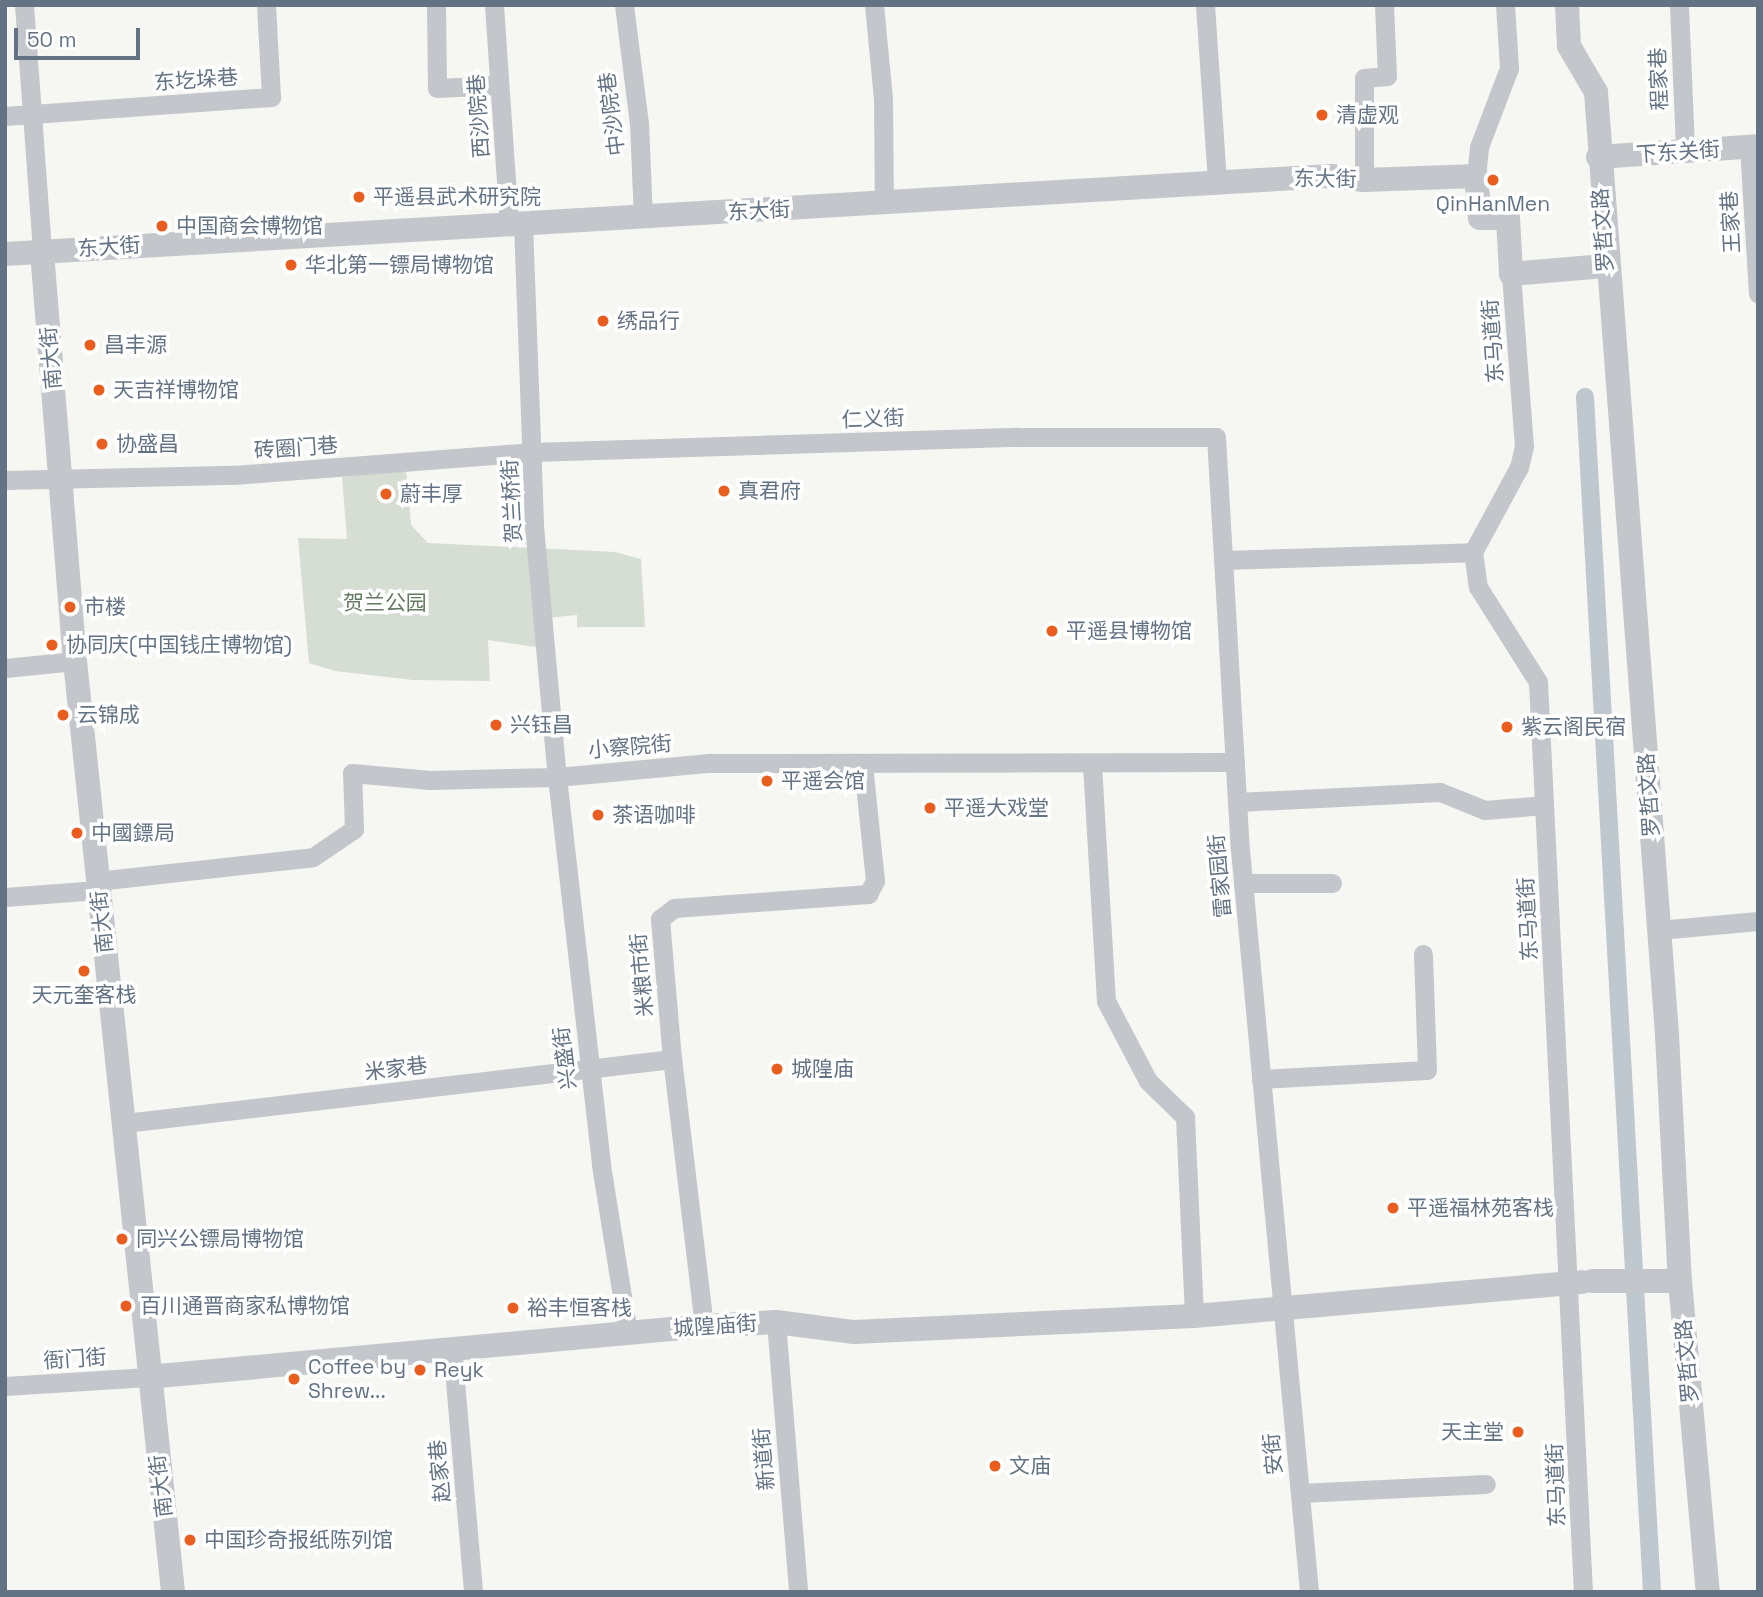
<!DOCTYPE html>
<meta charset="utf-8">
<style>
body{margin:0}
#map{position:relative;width:1763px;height:1597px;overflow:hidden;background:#f6f6f2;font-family:"Space Grotesk","Noto Sans SC",sans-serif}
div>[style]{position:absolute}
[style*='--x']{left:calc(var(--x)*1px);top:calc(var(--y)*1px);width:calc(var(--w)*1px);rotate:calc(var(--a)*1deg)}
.green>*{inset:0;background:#d6ddd3}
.canal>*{height:18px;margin:-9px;padding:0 9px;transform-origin:9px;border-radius:9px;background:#bec8ce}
.minor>*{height:19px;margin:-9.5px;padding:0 9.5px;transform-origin:9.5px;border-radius:9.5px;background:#c3c6ca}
.tertiary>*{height:24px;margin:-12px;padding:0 12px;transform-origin:12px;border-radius:12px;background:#c3c6ca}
.dots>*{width:19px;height:19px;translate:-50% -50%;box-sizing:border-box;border:4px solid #fff;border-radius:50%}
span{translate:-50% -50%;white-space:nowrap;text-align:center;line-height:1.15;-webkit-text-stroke:7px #fff;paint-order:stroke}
.street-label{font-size:21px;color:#647384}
.poi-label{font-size:21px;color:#647384}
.left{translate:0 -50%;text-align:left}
.right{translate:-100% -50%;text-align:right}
.park-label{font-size:21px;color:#667b63}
.frame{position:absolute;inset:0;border:7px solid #647384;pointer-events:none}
.scale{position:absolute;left:14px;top:28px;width:126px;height:32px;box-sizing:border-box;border:4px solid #647384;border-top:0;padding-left:9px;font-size:21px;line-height:24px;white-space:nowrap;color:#647384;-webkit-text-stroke:5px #fff;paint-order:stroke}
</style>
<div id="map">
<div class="green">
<i style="clip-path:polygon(406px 469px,411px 525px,428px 543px,615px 552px,641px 559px,645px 627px,577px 627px,577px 615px,536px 619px,536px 647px,488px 640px,490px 681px,413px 680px,335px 671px,309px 663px,298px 538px,347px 539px,342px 477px)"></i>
</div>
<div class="canal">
<i style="--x:1585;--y:397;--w:1195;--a:86.79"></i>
</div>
<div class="minor">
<i style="--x:24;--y:5;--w:248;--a:85.8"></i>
<i style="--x:436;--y:5;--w:83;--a:89.3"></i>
<i style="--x:437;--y:88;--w:62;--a:-2.8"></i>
<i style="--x:494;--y:5;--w:220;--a:86.1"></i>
<i style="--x:624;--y:5;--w:119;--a:82.8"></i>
<i style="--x:639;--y:123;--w:94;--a:87.6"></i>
<i style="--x:874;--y:5;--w:93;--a:84.5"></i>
<i style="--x:883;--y:98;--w:106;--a:89.5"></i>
<i style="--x:1205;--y:5;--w:178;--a:86.1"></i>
<i style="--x:1679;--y:5;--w:146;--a:87.6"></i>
<i style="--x:5;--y:116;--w:267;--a:-4.1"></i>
<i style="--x:271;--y:97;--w:92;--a:-93.1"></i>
<i style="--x:1749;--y:147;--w:147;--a:86.5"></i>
<i style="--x:1476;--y:176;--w:29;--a:-84"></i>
<i style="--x:1479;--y:147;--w:85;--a:-69.2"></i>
<i style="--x:1509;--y:68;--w:63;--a:-93.6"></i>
<i style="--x:1364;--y:180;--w:102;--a:-90"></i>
<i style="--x:1364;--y:78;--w:23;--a:-5"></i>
<i style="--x:1387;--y:76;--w:71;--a:-92.4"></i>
<i style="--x:523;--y:223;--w:303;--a:87.9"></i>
<i style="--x:534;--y:526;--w:252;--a:84.8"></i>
<i style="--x:557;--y:777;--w:390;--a:83.5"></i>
<i style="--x:601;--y:1165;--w:170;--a:80.9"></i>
<i style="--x:1511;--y:274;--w:172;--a:85.7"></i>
<i style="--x:1524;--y:446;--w:22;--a:103"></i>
<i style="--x:1519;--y:467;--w:97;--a:118.4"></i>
<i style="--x:1473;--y:552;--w:35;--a:82"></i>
<i style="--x:1478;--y:587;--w:112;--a:57.7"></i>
<i style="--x:1538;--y:682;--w:911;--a:87.17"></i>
<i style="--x:5;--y:480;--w:229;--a:-1.3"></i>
<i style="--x:234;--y:475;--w:299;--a:-4.4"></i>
<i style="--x:532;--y:452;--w:486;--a:-1.8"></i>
<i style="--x:1018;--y:437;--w:198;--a:0"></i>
<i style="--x:1216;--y:437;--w:413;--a:86.7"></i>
<i style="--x:1240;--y:849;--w:746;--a:84.69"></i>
<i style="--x:1223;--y:560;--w:250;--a:-1.8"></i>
<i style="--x:5;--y:668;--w:70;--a:-5.7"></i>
<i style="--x:1092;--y:765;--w:236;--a:86.6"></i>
<i style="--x:1106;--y:1001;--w:90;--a:62.3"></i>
<i style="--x:1148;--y:1081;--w:52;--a:44.2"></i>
<i style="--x:1185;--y:1117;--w:199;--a:87.4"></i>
<i style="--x:1237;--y:802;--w:203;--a:-2.8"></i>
<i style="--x:1440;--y:792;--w:48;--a:21.8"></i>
<i style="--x:1485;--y:810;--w:59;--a:-4.8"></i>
<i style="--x:97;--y:881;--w:217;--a:-6.3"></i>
<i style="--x:313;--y:857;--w:50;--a:-34.3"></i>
<i style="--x:354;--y:829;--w:56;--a:-92"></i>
<i style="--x:352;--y:773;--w:78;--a:5.1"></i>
<i style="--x:430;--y:780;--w:127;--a:-1.4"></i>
<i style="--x:557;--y:777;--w:153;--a:-5.3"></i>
<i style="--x:709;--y:763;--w:526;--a:-0.11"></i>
<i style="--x:1243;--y:883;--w:89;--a:0"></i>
<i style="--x:5;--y:897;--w:93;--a:-4.3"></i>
<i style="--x:1659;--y:930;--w:99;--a:-5.2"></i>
<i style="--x:1261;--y:1079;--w:166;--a:-3.1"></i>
<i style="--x:1427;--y:1070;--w:116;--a:-92"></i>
<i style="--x:125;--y:1123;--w:551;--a:-6.67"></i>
<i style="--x:776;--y:1322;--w:271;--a:85.3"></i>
<i style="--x:704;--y:1326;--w:269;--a:-96.8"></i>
<i style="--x:672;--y:1059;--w:141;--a:-94.9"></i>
<i style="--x:660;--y:919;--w:18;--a:-38"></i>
<i style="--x:674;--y:908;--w:195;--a:-4.1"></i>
<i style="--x:868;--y:894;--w:15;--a:-62"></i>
<i style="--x:875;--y:881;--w:117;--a:-95.9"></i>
<i style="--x:452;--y:1346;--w:247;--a:85.1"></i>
<i style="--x:5;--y:1386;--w:143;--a:-3.6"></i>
<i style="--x:1300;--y:1493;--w:186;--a:-2.8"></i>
</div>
<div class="tertiary">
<i style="--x:1567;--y:5;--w:41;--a:87.2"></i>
<i style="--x:1569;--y:46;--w:53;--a:59.6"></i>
<i style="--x:1596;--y:92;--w:946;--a:85.69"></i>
<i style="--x:1667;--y:1035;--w:246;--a:87"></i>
<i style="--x:1680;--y:1281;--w:312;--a:84.9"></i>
<i style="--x:1598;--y:157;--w:160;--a:-3.9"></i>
<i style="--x:42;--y:252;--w:410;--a:85.4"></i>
<i style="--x:75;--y:661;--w:936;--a:83.99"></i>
<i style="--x:5;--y:254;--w:1328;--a:-3.37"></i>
<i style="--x:1331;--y:176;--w:33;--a:7"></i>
<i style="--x:1364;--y:180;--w:112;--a:-2"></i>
<i style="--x:1476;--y:176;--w:42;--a:84.6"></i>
<i style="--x:1480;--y:218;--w:28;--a:0"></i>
<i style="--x:1508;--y:218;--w:56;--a:86.9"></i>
<i style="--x:1511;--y:274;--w:94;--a:-4.9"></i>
<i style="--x:1592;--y:1281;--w:88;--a:0"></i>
<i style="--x:148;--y:1377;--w:558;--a:-5.24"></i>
<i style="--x:704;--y:1326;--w:72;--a:-3.2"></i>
<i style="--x:776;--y:1322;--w:79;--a:7.3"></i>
<i style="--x:854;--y:1332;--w:340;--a:-2.7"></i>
<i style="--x:1194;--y:1316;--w:389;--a:-5"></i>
</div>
<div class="dots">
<i style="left:1322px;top:115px;background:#e95d1e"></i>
<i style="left:1493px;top:180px;background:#e95d1e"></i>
<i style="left:359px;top:197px;background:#e95d1e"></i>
<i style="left:162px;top:226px;background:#e95d1e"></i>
<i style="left:291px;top:265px;background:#e95d1e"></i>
<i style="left:603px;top:321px;background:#e95d1e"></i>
<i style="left:90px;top:345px;background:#e95d1e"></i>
<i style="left:99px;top:390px;background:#e95d1e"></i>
<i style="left:102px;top:444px;background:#e95d1e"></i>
<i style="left:724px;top:491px;background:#e95d1e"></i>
<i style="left:386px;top:494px;background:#e95d1e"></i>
<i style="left:70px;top:607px;background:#e95d1e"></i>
<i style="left:1052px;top:631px;background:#e95d1e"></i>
<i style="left:52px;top:645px;background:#e95d1e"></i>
<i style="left:63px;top:715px;background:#e95d1e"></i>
<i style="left:496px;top:725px;background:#e95d1e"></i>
<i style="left:1507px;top:727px;background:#e95d1e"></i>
<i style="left:767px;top:781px;background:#e95d1e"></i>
<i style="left:930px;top:808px;background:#e95d1e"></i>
<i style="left:598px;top:815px;background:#e95d1e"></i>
<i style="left:77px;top:833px;background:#e95d1e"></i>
<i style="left:84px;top:971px;background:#e95d1e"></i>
<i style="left:777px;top:1069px;background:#e95d1e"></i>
<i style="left:1393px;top:1208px;background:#e95d1e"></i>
<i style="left:122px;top:1239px;background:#e95d1e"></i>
<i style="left:126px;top:1306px;background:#e95d1e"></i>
<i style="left:513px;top:1308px;background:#e95d1e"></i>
<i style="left:420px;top:1370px;background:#e95d1e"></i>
<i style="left:294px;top:1379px;background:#e95d1e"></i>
<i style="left:1518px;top:1432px;background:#e95d1e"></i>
<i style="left:995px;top:1466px;background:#e95d1e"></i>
<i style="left:190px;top:1540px;background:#e95d1e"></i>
</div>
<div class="street-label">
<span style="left:1659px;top:79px;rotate:-92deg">程家巷</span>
<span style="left:196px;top:80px;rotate:-4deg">东圪垛巷</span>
<span style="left:612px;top:114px;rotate:-97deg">中沙院巷</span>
<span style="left:479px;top:116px;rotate:-94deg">西沙院巷</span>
<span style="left:1678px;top:152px;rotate:-4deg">下东关街</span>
<span style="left:1325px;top:179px;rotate:1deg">东大街</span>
<span style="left:759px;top:211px;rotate:-3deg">东大街</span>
<span style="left:1731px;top:222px;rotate:-93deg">王家巷</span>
<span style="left:1603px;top:230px;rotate:-94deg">罗哲文路</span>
<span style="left:109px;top:247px;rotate:-4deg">东大街</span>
<span style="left:1493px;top:341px;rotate:-94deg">东马道街</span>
<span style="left:51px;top:358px;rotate:-95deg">南大街</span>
<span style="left:873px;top:419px;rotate:-2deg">仁义街</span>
<span style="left:296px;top:448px;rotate:-4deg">砖圈门巷</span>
<span style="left:512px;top:501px;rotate:-93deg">贺兰桥街</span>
<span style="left:630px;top:747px;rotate:-5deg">小察院街</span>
<span style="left:1649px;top:795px;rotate:-94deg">罗哲文路</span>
<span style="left:1220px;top:876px;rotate:-95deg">雷家园街</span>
<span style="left:1528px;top:919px;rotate:-93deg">东马道街</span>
<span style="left:102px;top:922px;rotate:-96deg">南大街</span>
<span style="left:642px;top:975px;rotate:-95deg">米粮市街</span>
<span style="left:565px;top:1058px;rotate:-97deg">兴盛街</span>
<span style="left:396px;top:1069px;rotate:-7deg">米家巷</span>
<span style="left:715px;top:1326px;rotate:-4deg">城隍庙街</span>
<span style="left:75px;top:1359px;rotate:-4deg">衙门街</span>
<span style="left:1687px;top:1361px;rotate:-95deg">罗哲文路</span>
<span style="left:1273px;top:1454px;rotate:-95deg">安街</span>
<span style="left:764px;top:1459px;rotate:-95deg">新道街</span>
<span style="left:440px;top:1471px;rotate:-95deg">赵家巷</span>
<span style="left:1556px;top:1485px;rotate:-92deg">东马道街</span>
<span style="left:161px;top:1486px;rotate:-97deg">南大街</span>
</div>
<div class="poi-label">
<span class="left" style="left:1336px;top:115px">清虚观</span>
<span class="left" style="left:373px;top:197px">平遥县武术研究院</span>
<span style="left:1493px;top:204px">QinHanMen</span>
<span class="left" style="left:176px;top:226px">中国商会博物馆</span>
<span class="left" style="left:305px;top:265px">华北第一镖局博物馆</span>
<span class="left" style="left:617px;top:321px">绣品行</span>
<span class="left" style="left:104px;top:345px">昌丰源</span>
<span class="left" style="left:113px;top:390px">天吉祥博物馆</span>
<span class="left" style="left:116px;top:444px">协盛昌</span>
<span class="left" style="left:738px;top:491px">真君府</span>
<span class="left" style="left:400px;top:494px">蔚丰厚</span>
<span class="left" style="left:84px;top:607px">市楼</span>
<span class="left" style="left:1066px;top:631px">平遥县博物馆</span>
<span class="left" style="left:66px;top:645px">协同庆(中国钱庄博物馆)</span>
<span class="left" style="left:77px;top:715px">云锦成</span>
<span class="left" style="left:510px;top:725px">兴钰昌</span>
<span class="left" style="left:1521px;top:727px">紫云阁民宿</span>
<span class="left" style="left:781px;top:781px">平遥会馆</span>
<span class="left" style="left:944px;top:808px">平遥大戏堂</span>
<span class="left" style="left:612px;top:815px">茶语咖啡</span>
<span class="left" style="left:91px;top:833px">中國鏢局</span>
<span style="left:84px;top:995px">天元奎客栈</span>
<span class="left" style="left:791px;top:1069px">城隍庙</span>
<span class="left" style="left:1407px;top:1208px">平遥福林苑客栈</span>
<span class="left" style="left:136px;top:1239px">同兴公镖局博物馆</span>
<span class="left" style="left:140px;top:1306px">百川通晋商家私博物馆</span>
<span class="left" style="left:527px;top:1308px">裕丰恒客栈</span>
<span class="left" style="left:308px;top:1379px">Coffee by<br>Shrew...</span>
<span class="left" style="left:434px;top:1370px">Reyk</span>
<span class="right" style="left:1504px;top:1432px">天主堂</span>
<span class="left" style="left:1009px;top:1466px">文庙</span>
<span class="left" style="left:204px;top:1540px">中国珍奇报纸陈列馆</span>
</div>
<div class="park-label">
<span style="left:385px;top:603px">贺兰公园</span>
</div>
<div class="frame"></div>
<div class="scale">50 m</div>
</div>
